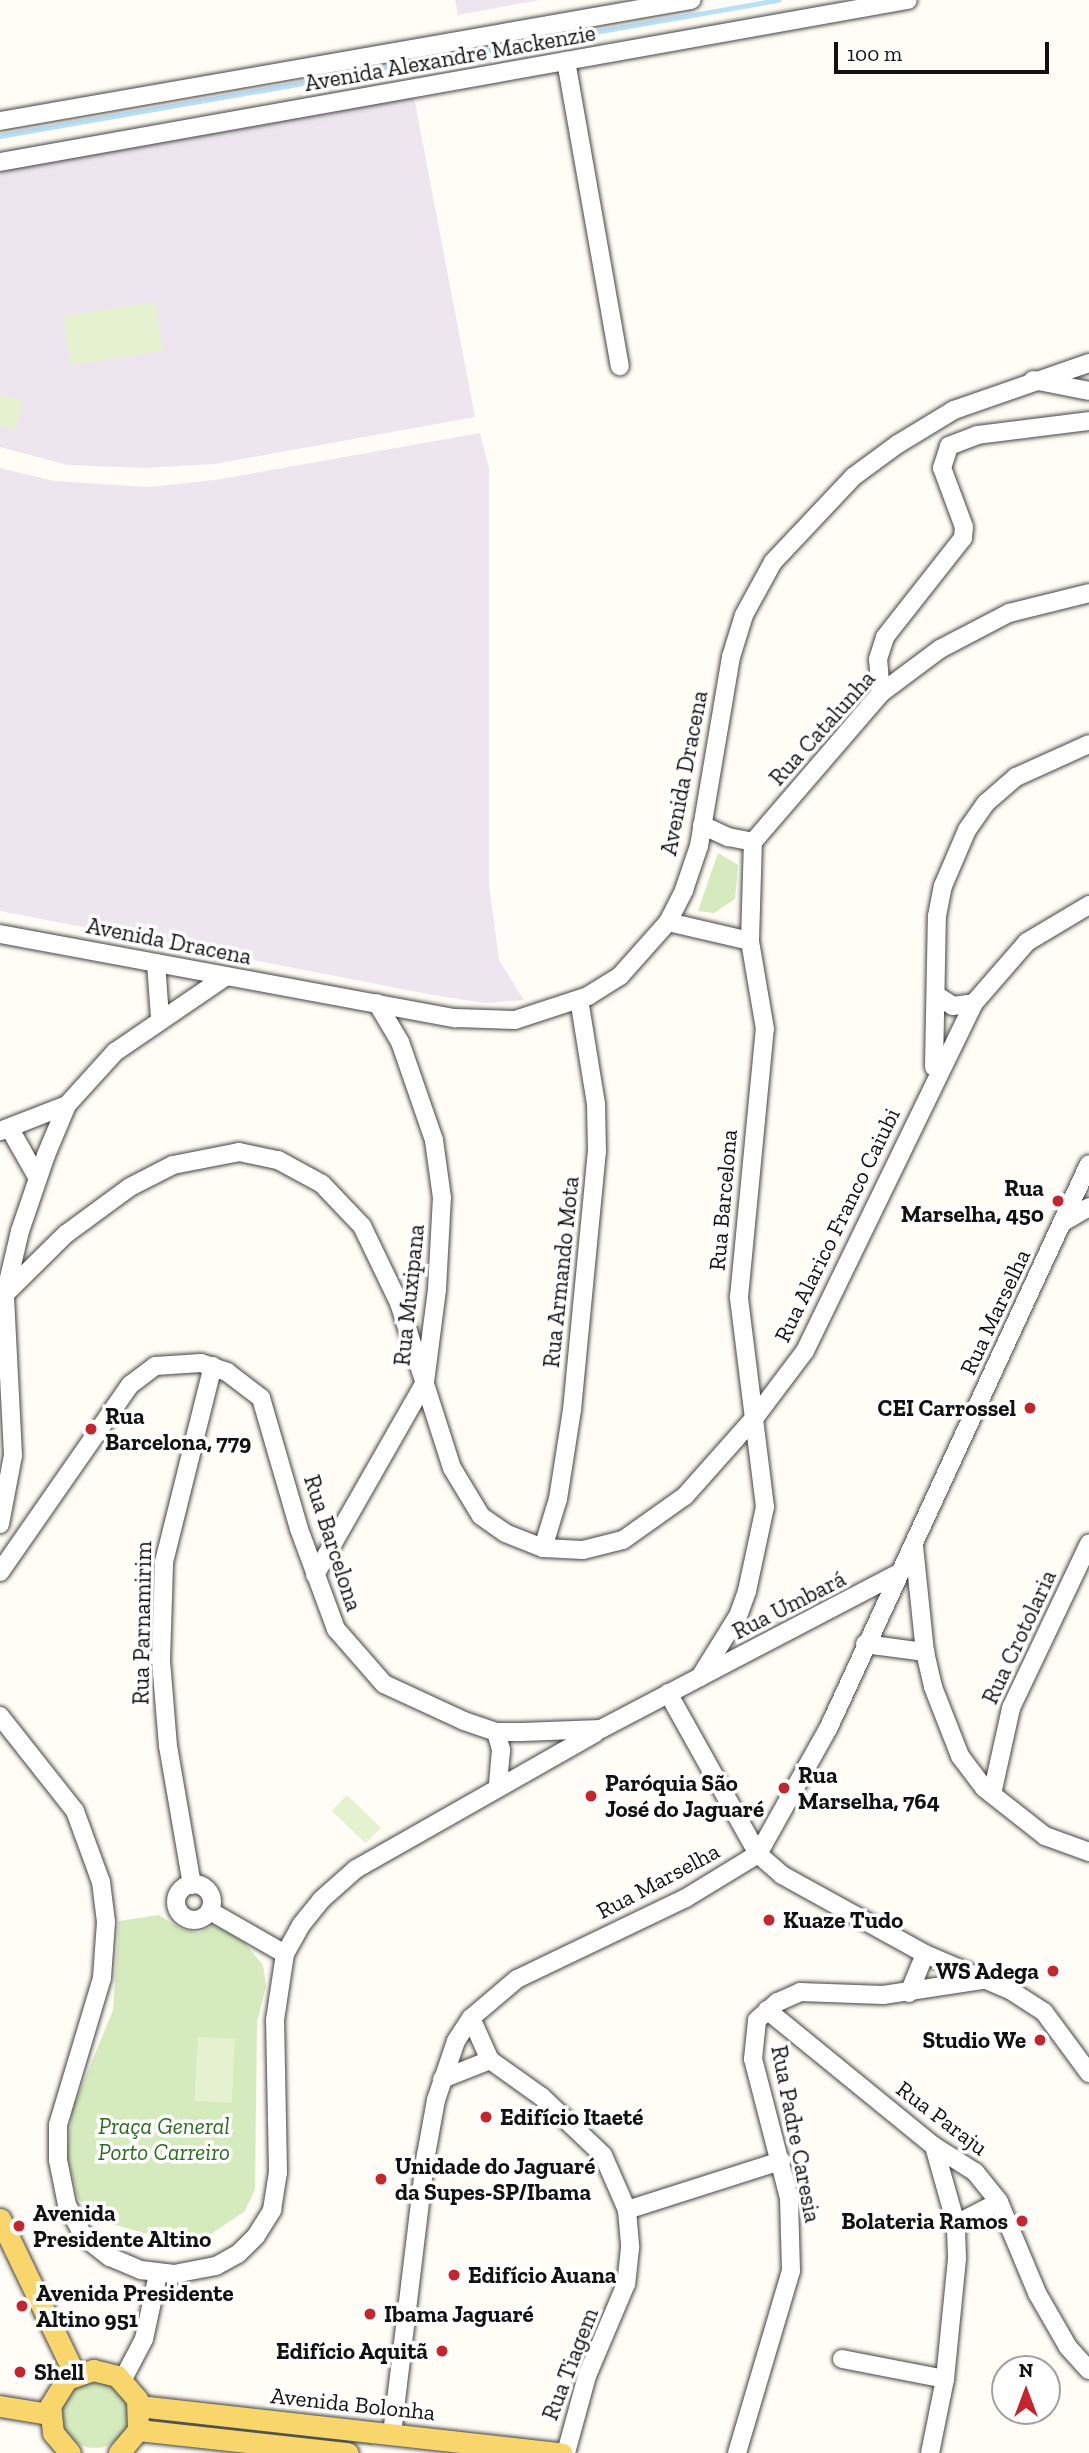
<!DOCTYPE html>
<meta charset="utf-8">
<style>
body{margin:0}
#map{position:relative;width:1089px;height:2453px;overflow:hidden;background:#fffdf5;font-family:"Zilla Slab",serif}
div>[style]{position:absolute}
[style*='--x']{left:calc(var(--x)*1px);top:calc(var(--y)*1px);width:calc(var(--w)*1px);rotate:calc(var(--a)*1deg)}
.industrial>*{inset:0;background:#eee6ef}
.green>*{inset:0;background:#d5ebbd;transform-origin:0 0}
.round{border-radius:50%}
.pitch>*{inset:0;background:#e6f2cf;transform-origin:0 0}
.stream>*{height:4.5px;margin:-2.25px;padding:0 2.25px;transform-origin:2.25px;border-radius:2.25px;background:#b9e0f7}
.roads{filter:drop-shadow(0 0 2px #444) drop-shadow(0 0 2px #444)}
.minor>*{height:18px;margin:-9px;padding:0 9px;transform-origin:9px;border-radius:9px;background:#fff}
.minor>.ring{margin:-9px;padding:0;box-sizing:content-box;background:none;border:18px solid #fff;border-radius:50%}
.major>*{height:21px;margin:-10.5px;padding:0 10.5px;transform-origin:10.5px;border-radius:10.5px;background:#f9d66b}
.dots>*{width:19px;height:19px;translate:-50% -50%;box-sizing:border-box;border:4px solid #fff;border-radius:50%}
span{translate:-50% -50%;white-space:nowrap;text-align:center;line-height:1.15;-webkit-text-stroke:7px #fff;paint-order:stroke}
.street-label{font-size:23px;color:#111}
.poi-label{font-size:23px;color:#111;font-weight:700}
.right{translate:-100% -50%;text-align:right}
.left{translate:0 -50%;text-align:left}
.park-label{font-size:23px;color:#2f6b1f;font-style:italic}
.north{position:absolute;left:991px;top:2355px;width:70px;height:70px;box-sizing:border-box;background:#fff;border:2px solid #a0a0a0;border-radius:50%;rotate:0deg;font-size:19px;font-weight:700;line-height:28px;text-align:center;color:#111}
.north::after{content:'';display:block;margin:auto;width:24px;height:32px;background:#c4262e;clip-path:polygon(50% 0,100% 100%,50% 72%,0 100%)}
.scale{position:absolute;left:834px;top:42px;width:215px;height:32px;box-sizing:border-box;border:4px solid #111;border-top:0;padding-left:9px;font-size:21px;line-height:24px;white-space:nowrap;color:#111;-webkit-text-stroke:5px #fff;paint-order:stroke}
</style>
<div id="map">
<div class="industrial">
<i style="clip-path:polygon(455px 0,540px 0,458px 15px)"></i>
<i style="clip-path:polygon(414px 97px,475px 417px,215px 464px,143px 468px,67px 465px,0 447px,0 169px)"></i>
<i style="clip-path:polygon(480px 433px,489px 468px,489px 884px,499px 960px,524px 1000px,484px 1003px,433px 995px,0 911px,0 468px,54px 481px,149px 487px,215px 480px)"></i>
</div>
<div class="green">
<i style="clip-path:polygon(718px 853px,738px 865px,735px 899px,714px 913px,698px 911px)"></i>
<i style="clip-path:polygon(159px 1915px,181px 1929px,199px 1933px,214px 1925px,243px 1941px,263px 1965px,266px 1986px,257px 2022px,255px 2189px,245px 2211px,202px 2240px,151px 2235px,105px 2222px,78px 2199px,67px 2154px,72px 2110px,113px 2010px,119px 1921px)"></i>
<i class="round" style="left:61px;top:2380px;width:68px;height:68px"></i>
<i style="left:166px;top:2418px;width:208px;height:6px;rotate:6deg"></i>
</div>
<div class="pitch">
<i style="left:155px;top:302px;width:49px;height:93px;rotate:81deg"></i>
<i style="clip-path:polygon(0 395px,22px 400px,16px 429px,0 426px)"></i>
<i style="left:347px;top:1795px;width:47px;height:22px;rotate:44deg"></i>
<i style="left:198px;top:2037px;width:37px;height:64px;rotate:3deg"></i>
</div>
<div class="stream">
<i style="--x:0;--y:136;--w:790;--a:-9.92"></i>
</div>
<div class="roads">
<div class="minor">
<i style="--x:566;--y:61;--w:310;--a:80"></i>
<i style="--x:0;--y:121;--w:702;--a:-9.93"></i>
<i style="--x:0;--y:162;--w:922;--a:-10.12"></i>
<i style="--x:1033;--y:380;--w:57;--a:11.1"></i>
<i style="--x:881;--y:693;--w:34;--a:-95"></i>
<i style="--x:878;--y:659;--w:23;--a:-72"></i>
<i style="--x:885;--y:637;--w:126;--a:-51.8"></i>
<i style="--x:963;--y:538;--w:11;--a:-85"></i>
<i style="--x:964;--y:527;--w:63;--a:-110.4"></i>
<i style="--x:942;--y:468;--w:23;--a:-72"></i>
<i style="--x:949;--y:446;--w:30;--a:-21"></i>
<i style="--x:977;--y:435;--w:113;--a:-7.1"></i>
<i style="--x:702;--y:825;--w:29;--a:25"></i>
<i style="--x:728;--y:837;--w:25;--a:11"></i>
<i style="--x:753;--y:842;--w:196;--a:-49.3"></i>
<i style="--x:881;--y:693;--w:74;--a:-36.7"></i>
<i style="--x:940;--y:649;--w:78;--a:-27.6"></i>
<i style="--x:1009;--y:613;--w:82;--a:-14"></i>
<i style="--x:668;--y:922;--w:84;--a:13"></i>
<i style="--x:750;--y:941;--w:99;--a:-88.3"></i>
<i style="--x:0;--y:934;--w:463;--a:10.5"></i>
<i style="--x:455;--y:1018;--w:60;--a:1.9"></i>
<i style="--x:515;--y:1020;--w:77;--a:-18.2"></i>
<i style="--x:588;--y:996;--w:38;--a:-32"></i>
<i style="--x:620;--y:976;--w:72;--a:-48.4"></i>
<i style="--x:668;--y:922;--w:36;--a:-63"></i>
<i style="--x:684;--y:890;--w:46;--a:-71.2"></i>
<i style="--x:699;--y:846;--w:192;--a:-80.4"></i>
<i style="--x:731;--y:657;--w:44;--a:-72.8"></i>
<i style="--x:744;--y:615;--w:60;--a:-61.3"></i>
<i style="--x:773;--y:562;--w:117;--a:-46.7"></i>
<i style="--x:853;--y:477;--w:56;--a:-36.3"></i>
<i style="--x:898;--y:444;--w:66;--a:-31.3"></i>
<i style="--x:954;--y:410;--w:143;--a:-19.2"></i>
<i style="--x:156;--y:963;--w:55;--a:85.8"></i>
<i style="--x:936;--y:995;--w:20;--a:33"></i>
<i style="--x:953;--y:1006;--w:21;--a:-8"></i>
<i style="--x:934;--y:1067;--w:151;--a:-88.9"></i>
<i style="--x:937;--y:916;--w:31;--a:-79"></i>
<i style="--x:943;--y:886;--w:61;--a:-66.8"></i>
<i style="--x:967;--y:830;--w:33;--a:-55"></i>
<i style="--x:986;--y:803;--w:40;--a:-41"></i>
<i style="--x:1016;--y:777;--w:80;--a:-24.3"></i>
<i style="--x:10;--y:1129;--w:55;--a:60.6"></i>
<i style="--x:0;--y:1131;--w:72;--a:-21.2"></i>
<i style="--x:1065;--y:1221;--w:28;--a:-30"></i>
<i style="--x:0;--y:1299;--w:93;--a:-44.6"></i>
<i style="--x:66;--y:1234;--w:79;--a:-36.3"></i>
<i style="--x:130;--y:1187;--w:48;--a:-27.1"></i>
<i style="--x:173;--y:1165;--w:67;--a:-11.1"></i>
<i style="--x:239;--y:1152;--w:40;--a:12"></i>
<i style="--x:278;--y:1160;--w:50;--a:28.6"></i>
<i style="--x:322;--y:1184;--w:58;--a:46.4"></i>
<i style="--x:362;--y:1226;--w:85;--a:64.3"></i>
<i style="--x:399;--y:1303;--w:173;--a:72.2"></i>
<i style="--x:452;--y:1468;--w:56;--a:58.9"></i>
<i style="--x:481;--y:1516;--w:29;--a:35"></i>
<i style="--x:505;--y:1533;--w:41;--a:21.5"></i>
<i style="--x:543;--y:1548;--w:40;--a:2.9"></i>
<i style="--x:583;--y:1550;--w:41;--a:-14"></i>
<i style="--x:623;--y:1540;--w:76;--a:-35.4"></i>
<i style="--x:685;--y:1496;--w:107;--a:-48.4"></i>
<i style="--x:756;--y:1416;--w:81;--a:-53"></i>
<i style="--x:805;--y:1351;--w:387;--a:-64.1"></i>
<i style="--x:974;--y:1003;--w:81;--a:-49"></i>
<i style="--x:1027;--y:942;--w:72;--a:-30.8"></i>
<i style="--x:0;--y:1524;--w:70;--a:-79.3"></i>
<i style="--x:13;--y:1455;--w:160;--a:-92.9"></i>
<i style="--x:5;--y:1295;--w:66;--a:-76.8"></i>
<i style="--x:20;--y:1231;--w:80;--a:-71.1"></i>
<i style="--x:46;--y:1155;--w:54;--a:-67.2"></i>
<i style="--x:67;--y:1105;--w:72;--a:-47.8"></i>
<i style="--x:115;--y:1052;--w:133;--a:-34.3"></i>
<i style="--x:914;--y:1546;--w:107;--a:84.1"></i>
<i style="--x:925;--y:1652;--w:36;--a:77"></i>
<i style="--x:933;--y:1687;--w:74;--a:68.6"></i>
<i style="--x:960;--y:1756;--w:40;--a:53"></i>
<i style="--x:984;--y:1788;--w:78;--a:38.2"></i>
<i style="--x:1045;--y:1836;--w:47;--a:20"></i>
<i style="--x:543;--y:1548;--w:51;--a:-73"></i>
<i style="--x:558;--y:1499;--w:90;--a:-81.1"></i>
<i style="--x:572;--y:1410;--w:259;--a:-84.5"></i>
<i style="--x:597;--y:1152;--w:48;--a:-91.2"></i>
<i style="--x:596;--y:1104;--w:106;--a:-99.2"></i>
<i style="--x:0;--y:1572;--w:228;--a:-55.2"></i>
<i style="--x:130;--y:1385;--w:31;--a:-37"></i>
<i style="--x:155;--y:1366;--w:46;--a:-3.7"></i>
<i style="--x:201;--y:1363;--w:28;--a:19"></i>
<i style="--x:227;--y:1372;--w:43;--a:37.4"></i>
<i style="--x:261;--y:1398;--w:136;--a:73.8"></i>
<i style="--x:299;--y:1529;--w:107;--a:69.7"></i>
<i style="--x:336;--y:1629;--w:73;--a:48.9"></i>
<i style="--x:384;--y:1684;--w:88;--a:24.8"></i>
<i style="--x:464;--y:1721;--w:34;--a:19"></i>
<i style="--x:496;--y:1732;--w:26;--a:0"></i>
<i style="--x:522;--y:1732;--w:79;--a:-2.2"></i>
<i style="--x:601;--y:1729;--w:112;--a:-27.7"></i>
<i style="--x:700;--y:1677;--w:72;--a:-58.1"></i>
<i style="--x:738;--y:1616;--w:27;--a:-70"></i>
<i style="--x:747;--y:1591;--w:86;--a:-77.9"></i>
<i style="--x:765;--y:1507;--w:212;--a:-97.1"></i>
<i style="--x:739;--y:1297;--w:269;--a:-84.5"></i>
<i style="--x:765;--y:1029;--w:89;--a:-99.7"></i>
<i style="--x:315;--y:1575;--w:222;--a:-60.3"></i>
<i style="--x:425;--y:1382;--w:94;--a:-82.6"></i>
<i style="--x:437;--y:1289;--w:91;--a:-86.9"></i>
<i style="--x:442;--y:1198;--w:59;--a:-97.9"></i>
<i style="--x:434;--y:1140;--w:104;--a:-109.1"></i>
<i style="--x:400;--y:1042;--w:45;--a:-120.5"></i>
<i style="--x:865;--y:1644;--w:61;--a:7.6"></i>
<i style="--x:700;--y:1677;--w:225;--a:-27.6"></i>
<i style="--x:668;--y:1693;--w:184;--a:60.8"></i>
<i style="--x:758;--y:1854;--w:32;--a:41"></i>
<i style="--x:782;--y:1875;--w:163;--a:28.9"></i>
<i style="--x:925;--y:1954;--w:92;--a:23"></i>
<i style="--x:1010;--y:1990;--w:40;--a:32.9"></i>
<i style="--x:1044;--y:2012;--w:76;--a:53.6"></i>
<i style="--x:0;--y:1716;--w:121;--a:51.7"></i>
<i style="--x:75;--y:1811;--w:76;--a:69.9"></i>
<i style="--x:101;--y:1882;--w:40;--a:82.9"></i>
<i style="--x:106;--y:1922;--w:56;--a:94.1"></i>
<i style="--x:102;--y:1978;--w:153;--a:106.7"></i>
<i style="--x:58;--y:2125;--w:35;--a:90"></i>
<i style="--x:58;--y:2160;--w:46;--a:78.7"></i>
<i style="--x:67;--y:2205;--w:36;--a:62"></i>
<i style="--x:84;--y:2237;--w:33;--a:38"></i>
<i style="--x:110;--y:2257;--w:34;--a:23"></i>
<i style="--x:141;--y:2270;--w:33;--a:7"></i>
<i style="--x:174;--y:2274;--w:43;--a:-10.8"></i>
<i style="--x:216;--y:2266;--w:25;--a:-29"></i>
<i style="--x:238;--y:2254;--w:25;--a:-45"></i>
<i style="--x:256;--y:2236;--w:31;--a:-58"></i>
<i style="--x:272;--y:2210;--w:37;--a:-81"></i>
<i style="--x:278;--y:2173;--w:153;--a:-91.1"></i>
<i style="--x:275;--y:2020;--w:67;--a:-81.4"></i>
<i style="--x:285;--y:1954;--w:33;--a:-61"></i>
<i style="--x:301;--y:1925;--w:32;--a:-51"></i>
<i style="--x:321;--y:1900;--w:47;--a:-41.5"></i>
<i style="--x:356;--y:1869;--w:275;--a:-29.6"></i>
<i style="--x:496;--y:1732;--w:19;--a:74"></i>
<i style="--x:501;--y:1750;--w:37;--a:95"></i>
<i style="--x:992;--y:1794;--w:88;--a:-77.5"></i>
<i style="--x:1011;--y:1708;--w:182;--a:-64.6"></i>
<i class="ring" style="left:176px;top:1884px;width:18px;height:18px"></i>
<i style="--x:192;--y:1885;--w:141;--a:-99.8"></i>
<i style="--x:168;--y:1746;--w:86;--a:-94.7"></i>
<i style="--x:161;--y:1660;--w:98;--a:-88.2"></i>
<i style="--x:164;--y:1562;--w:202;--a:-76"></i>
<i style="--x:210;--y:1911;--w:86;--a:29.8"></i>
<i style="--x:909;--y:1993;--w:42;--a:-67.7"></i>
<i style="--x:767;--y:2010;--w:215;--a:39.2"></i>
<i style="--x:934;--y:2146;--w:49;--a:32.4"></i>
<i style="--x:975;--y:2172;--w:38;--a:51"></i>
<i style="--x:999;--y:2202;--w:99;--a:67.3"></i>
<i style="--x:1037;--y:2293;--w:62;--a:60.1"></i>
<i style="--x:1068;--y:2347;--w:31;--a:48"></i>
<i style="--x:471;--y:2018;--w:46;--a:65.7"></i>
<i style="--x:490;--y:2060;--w:64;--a:35.4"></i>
<i style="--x:542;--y:2097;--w:84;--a:43.6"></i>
<i style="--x:603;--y:2155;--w:60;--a:66.4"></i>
<i style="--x:627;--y:2210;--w:38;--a:85"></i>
<i style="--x:630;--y:2248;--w:36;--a:96"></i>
<i style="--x:626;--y:2284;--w:100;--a:113"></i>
<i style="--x:587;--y:2376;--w:80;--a:105.3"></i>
<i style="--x:442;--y:2079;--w:52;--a:-21.6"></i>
<i style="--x:627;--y:2210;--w:162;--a:-17.7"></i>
<i style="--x:956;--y:2224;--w:48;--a:-27.1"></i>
<i style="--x:842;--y:2359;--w:105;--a:11"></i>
<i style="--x:123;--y:2379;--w:45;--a:-62.3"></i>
<i style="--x:144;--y:2339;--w:66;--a:-77.8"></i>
<i style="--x:392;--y:2434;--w:281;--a:-83.1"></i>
<i style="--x:426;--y:2155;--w:56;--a:-79.7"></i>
<i style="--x:436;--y:2100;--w:62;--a:-71.3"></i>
<i style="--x:456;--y:2041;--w:27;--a:-57"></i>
<i style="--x:471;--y:2018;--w:60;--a:-40.3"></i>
<i style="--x:517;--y:1979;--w:187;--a:-25.6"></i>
<i style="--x:686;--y:1898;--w:84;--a:-31.4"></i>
<i style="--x:758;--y:1854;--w:143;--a:-60.8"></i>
<i style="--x:828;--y:1729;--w:622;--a:-65.21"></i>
<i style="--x:737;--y:2453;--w:190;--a:-73.5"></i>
<i style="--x:791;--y:2271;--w:73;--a:-91.6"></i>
<i style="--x:789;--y:2198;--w:144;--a:-104.5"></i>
<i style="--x:753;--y:2059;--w:39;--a:-84"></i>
<i style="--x:757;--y:2020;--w:28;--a:-41"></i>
<i style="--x:778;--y:2002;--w:24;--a:-24"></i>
<i style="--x:800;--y:1992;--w:83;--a:2.1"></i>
<i style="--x:883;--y:1995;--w:100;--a:-8.6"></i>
<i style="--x:930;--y:2453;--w:76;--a:-78.5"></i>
<i style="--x:945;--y:2379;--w:122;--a:-84.3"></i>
<i style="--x:957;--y:2258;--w:34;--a:-92"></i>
<i style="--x:956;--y:2224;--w:81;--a:-105.8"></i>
</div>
<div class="major">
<i style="--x:0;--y:2219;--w:173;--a:64.3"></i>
<i style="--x:0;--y:2406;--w:50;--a:9.3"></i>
<i style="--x:139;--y:2406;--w:425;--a:6.4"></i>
<i style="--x:138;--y:2430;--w:211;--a:6.3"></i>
<i style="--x:70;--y:2453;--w:26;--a:-130"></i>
<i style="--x:53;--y:2433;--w:27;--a:-96"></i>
<i style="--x:50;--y:2406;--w:32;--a:-58"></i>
<i style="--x:67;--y:2379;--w:28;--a:-19"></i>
<i style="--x:93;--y:2370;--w:25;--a:14"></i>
<i style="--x:117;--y:2376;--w:30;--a:49"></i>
<i style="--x:137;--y:2399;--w:31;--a:88"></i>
<i style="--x:138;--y:2430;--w:30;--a:130"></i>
</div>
</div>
<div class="dots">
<i style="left:1058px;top:1201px;background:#c4262e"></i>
<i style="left:1030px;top:1408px;background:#c4262e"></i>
<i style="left:91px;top:1429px;background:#c4262e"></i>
<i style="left:784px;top:1788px;background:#c4262e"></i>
<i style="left:591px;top:1796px;background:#c4262e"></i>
<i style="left:769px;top:1920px;background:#c4262e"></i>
<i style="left:1053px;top:1971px;background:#c4262e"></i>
<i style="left:1040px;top:2040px;background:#c4262e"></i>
<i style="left:486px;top:2117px;background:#c4262e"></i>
<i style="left:381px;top:2179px;background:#c4262e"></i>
<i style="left:1022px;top:2221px;background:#c4262e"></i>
<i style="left:19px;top:2226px;background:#c4262e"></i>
<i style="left:454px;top:2275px;background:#c4262e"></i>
<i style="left:22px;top:2306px;background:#c4262e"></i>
<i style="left:370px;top:2314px;background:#c4262e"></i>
<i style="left:442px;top:2351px;background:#c4262e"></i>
<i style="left:20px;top:2372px;background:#c4262e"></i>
</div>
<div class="street-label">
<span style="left:450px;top:58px;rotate:-10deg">Avenida Alexandre Mackenzie</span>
<span style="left:822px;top:728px;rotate:-48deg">Rua Catalunha</span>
<span style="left:684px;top:773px;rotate:-79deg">Avenida Dracena</span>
<span style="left:169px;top:941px;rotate:11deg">Avenida Dracena</span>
<span style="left:723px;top:1200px;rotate:-85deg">Rua Barcelona</span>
<span style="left:837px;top:1225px;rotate:-64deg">Rua Alarico Franco Caiubi</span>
<span style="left:561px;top:1272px;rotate:-84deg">Rua Armando Mota</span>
<span style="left:409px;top:1295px;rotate:-84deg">Rua Muxipana</span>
<span style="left:995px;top:1312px;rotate:-65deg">Rua Marselha</span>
<span style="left:333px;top:1543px;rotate:72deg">Rua Barcelona</span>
<span style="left:789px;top:1605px;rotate:-27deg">Rua Umbará</span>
<span style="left:142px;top:1623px;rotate:-89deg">Rua Parnamirim</span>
<span style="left:1019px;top:1637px;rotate:-65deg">Rua Crotolaria</span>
<span style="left:658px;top:1881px;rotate:-28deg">Rua Marselha</span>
<span style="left:942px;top:2118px;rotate:37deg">Rua Paraju</span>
<span style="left:796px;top:2134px;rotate:79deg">Rua Padre Caresia</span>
<span style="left:570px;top:2364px;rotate:-69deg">Rua Tiagem</span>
<span style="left:353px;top:2404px;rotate:6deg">Avenida Bolonha</span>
</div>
<div class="poi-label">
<span class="right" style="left:1044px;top:1201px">Rua<br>Marselha, 450</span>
<span class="right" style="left:1016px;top:1408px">CEI Carrossel</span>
<span class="left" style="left:105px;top:1429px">Rua<br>Barcelona, 779</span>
<span class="left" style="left:798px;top:1788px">Rua<br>Marselha, 764</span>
<span class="left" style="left:605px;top:1796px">Paróquia São<br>José do Jaguaré</span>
<span class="left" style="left:783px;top:1920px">Kuaze Tudo</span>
<span class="right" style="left:1039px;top:1971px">WS Adega</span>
<span class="right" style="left:1026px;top:2040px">Studio We</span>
<span class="left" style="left:500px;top:2117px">Edifício Itaeté</span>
<span class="left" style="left:395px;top:2179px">Unidade do Jaguaré<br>da Supes-SP/Ibama</span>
<span class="left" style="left:33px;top:2226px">Avenida<br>Presidente Altino</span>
<span class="right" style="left:1008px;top:2221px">Bolateria Ramos</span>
<span class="left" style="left:468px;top:2275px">Edifício Auana</span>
<span class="left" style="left:36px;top:2306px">Avenida Presidente<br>Altino 951</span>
<span class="left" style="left:384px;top:2314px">Ibama Jaguaré</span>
<span class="right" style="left:428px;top:2351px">Edifício Aquitã</span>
<span class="left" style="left:34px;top:2372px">Shell</span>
</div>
<div class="park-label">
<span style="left:164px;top:2139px">Praça General<br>Porto Carreiro</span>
</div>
<div class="north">N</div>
<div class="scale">100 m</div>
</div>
